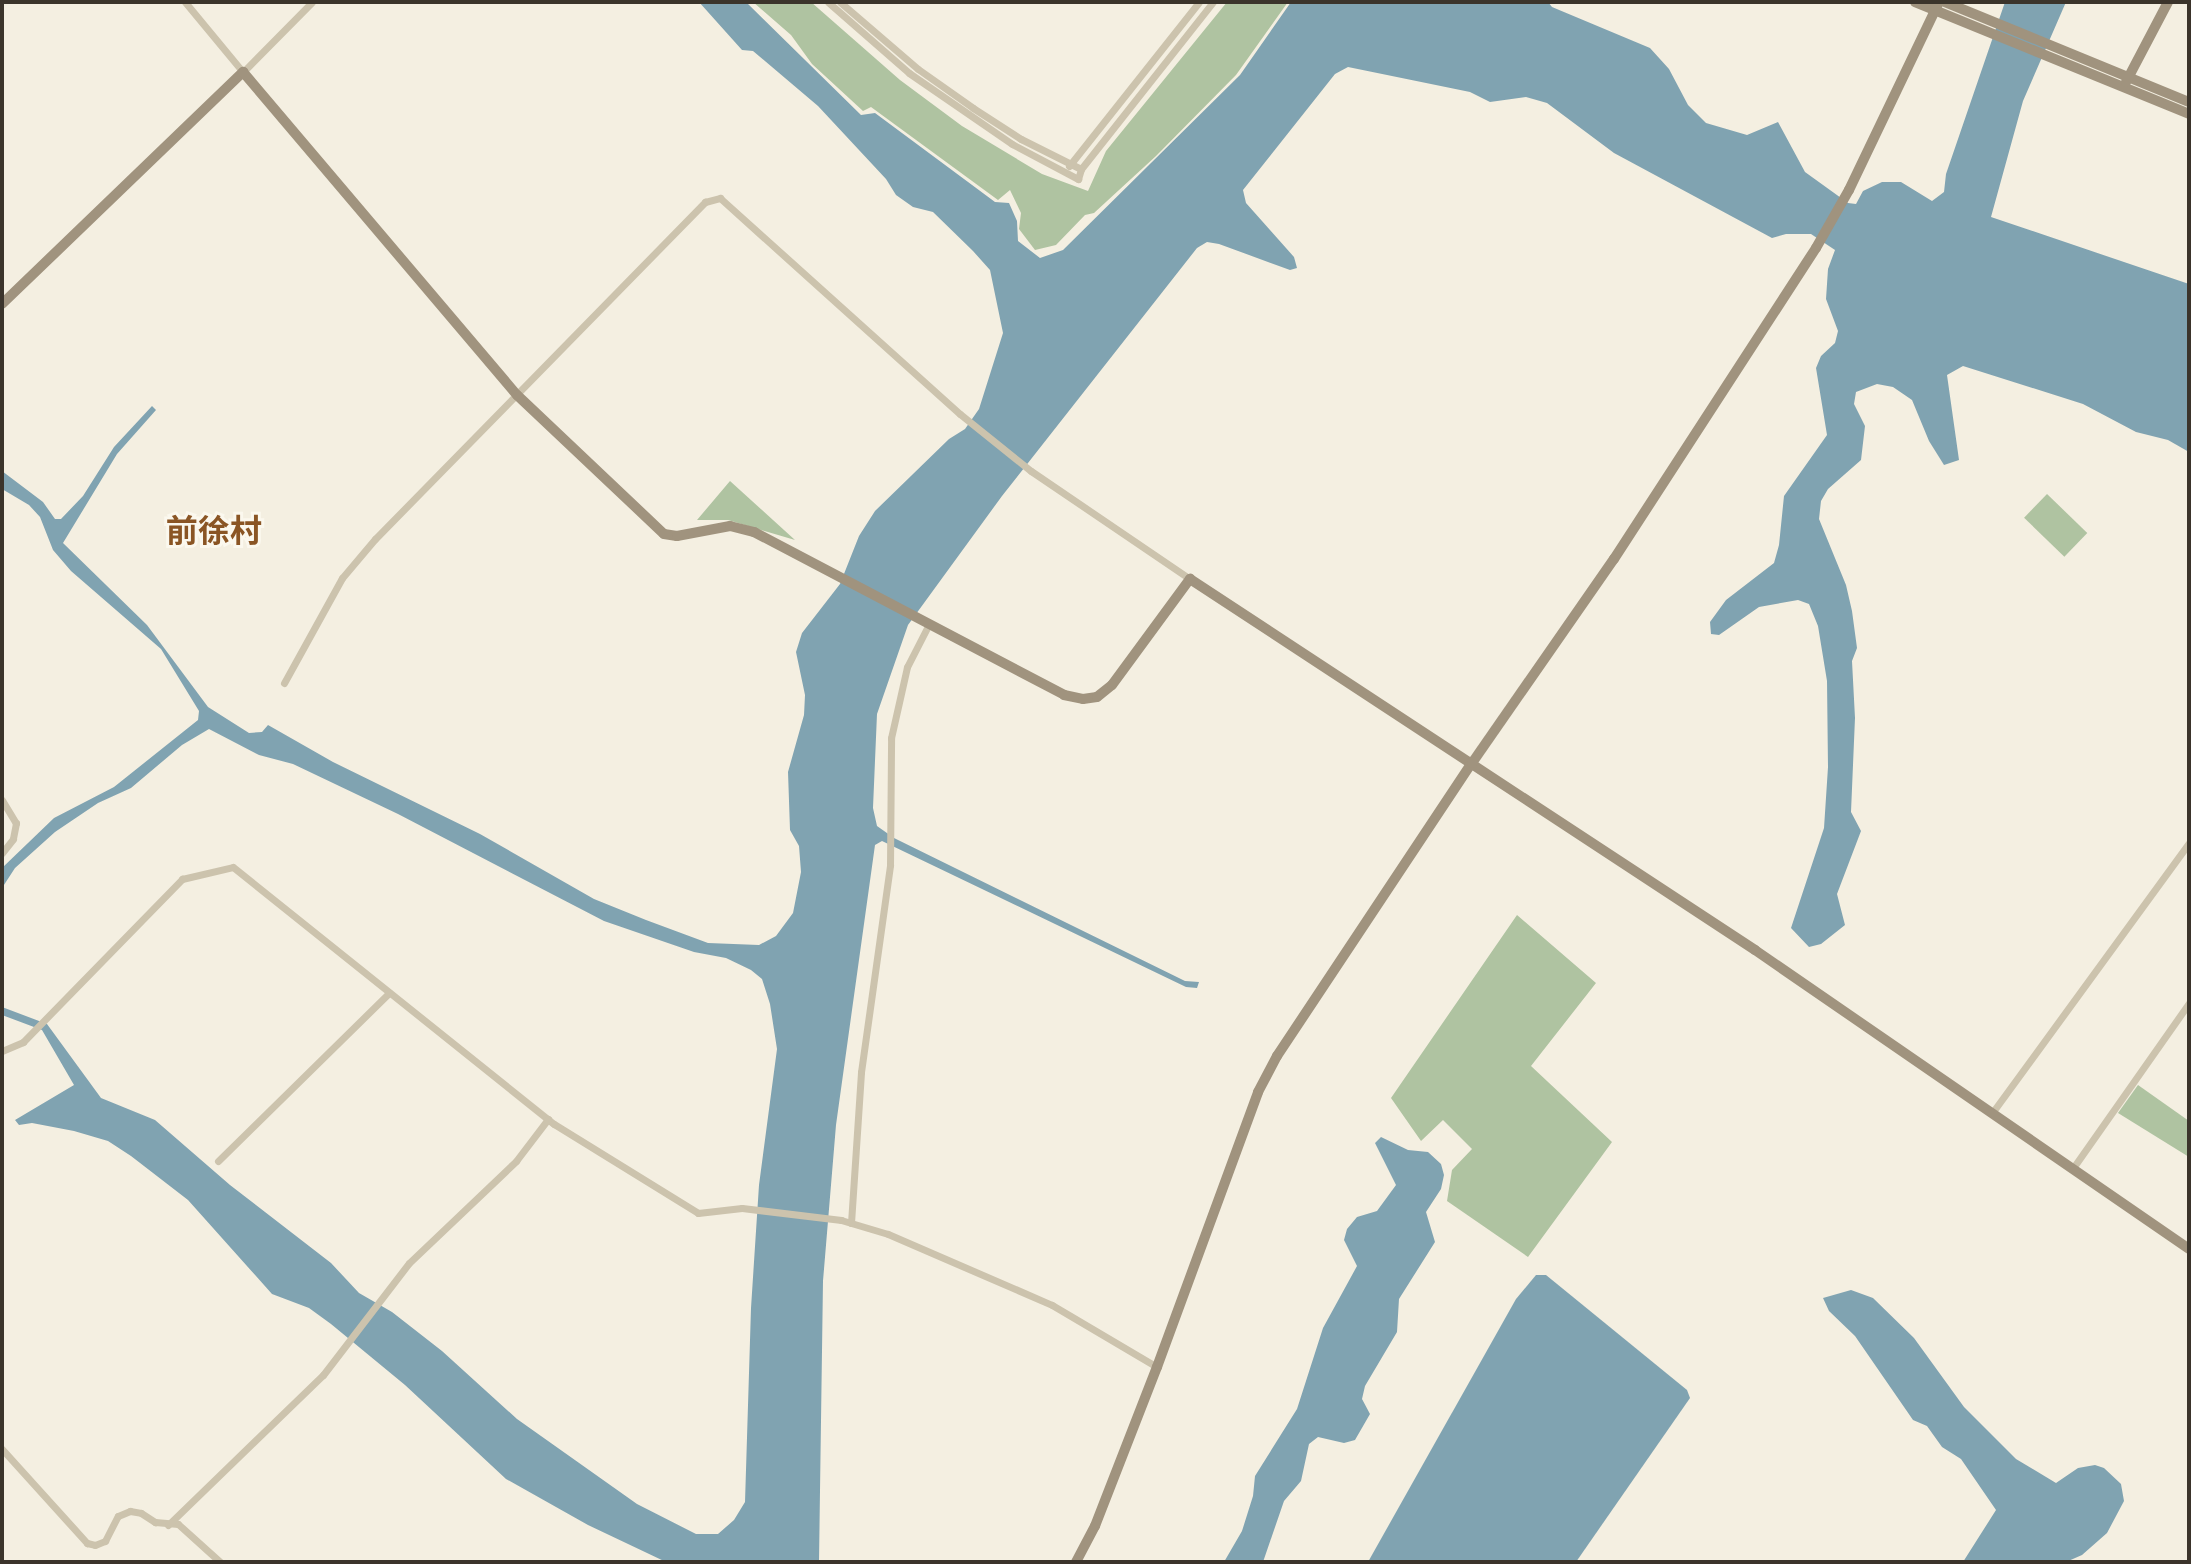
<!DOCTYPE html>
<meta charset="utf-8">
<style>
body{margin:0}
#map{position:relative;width:2191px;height:1564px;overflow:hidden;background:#f4efe1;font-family:"Source Sans 3","Noto Sans SC",sans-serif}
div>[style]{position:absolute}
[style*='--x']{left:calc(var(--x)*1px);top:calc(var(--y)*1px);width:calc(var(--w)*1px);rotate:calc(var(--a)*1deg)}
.green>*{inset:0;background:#afc3a1;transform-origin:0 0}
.water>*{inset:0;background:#80a3b1}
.street>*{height:7px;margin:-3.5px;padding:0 3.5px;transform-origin:3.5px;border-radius:3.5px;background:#ccc3ad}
.secondary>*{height:10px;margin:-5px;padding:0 5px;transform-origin:5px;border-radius:5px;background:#a0937e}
span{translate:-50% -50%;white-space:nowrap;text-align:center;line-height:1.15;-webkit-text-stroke:6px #fbf8ee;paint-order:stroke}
.quarter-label{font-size:32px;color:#8a5524;font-weight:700}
.frame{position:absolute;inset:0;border:4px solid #3b342b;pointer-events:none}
</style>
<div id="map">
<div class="green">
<i style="clip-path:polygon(753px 2px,811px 2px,900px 80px,962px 126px,1042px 174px,1088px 191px,1106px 151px,1227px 2px,1288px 2px,1236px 75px,1156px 156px,1094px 213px,1085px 215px,1056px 245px,1035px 250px,1019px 229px,1021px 213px,1010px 190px,998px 200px,871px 107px,863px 111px,812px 64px,791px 35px)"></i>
<i style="clip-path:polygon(730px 481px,795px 540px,728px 520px,697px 520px)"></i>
<i style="left:2047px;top:494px;width:56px;height:33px;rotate:44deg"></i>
<i style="clip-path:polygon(1517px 915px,1596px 983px,1531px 1066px,1612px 1142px,1528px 1257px,1447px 1201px,1452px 1170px,1472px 1149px,1443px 1120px,1421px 1141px,1391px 1098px)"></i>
<i style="clip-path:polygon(2138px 1085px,2189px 1121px,2189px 1157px,2118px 1113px)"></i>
</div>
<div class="water">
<i style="clip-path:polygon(699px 2px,746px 2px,861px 115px,875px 113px,995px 202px,1009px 203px,1017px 221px,1018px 241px,1040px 258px,1063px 250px,1240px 75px,1291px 2px,1548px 2px,1552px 7px,1650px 48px,1669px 69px,1688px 105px,1706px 123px,1747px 135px,1778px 122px,1805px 172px,1848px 203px,1856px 204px,1863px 191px,1882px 182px,1901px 182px,1932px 201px,1944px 192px,1946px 174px,2005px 2px,2066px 2px,2023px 101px,1991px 217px,2189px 284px,2189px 452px,2168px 440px,2136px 432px,2083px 404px,1963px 366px,1947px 375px,1959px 460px,1944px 465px,1929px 441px,1912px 400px,1893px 387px,1877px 384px,1856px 392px,1854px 404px,1865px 426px,1861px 460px,1828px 489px,1821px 501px,1819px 519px,1846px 585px,1852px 611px,1857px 648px,1852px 661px,1855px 718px,1851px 812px,1861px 831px,1837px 894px,1845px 925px,1821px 944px,1809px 947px,1791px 928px,1824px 828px,1828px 767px,1827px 681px,1818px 626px,1809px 604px,1798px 600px,1759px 607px,1719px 635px,1711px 634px,1710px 622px,1726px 600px,1774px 563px,1779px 545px,1784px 496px,1827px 435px,1816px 368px,1821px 356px,1835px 343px,1838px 331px,1826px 299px,1828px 269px,1835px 250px,1811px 234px,1786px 234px,1772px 238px,1614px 153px,1547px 103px,1526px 97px,1490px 102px,1470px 92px,1348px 67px,1335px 74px,1243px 190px,1246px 203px,1294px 257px,1297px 268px,1290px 270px,1219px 244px,1207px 242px,1197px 248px,1002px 496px,908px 625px,877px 714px,873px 808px,877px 826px,894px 838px,1185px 981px,1199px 982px,1197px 988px,1186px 987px,882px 841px,875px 845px,836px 1125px,823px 1281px,819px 1562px,666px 1562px,588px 1525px,506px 1479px,405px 1385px,331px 1324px,309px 1308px,272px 1294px,188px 1200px,131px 1156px,108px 1141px,74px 1131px,32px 1123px,19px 1125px,15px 1120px,74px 1085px,42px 1030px,2px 1015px,2px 1007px,47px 1024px,101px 1098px,155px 1120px,230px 1185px,331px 1263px,359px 1293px,392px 1312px,442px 1351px,517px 1419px,637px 1504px,696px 1534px,718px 1534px,734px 1520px,745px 1502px,751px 1308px,759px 1185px,777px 1049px,770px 1004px,762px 979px,751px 970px,726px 958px,694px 952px,604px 921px,398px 814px,293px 764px,259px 755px,209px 729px,182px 745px,131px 788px,98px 803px,55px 832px,15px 868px,2px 888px,2px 868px,54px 818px,114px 787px,198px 720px,199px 711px,161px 649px,71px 571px,53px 550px,40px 517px,29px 505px,2px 489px,2px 471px,43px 502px,55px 519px,61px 519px,83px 496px,114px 447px,152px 406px,156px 410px,117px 454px,63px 543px,147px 625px,208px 707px,249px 733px,262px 732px,268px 725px,333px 762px,480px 834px,594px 899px,646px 920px,708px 943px,759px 945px,776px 936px,793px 913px,801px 872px,799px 846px,790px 830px,788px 772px,804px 715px,805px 695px,796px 652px,802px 633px,840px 584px,859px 536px,875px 511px,949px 439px,965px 429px,979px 409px,1003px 333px,990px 270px,973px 251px,933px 212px,913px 207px,896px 195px,886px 179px,818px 106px,753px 51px,742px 50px)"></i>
<i style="clip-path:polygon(1381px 1137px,1408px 1150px,1428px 1152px,1441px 1164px,1444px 1175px,1441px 1189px,1426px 1212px,1435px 1242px,1399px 1299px,1397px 1332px,1365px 1386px,1362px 1399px,1370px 1414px,1355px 1440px,1344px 1443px,1318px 1437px,1309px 1444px,1301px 1481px,1284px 1501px,1263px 1562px,1224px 1562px,1242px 1531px,1253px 1496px,1255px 1476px,1297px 1409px,1323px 1328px,1357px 1266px,1344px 1240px,1347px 1229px,1357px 1217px,1377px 1211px,1396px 1185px,1375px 1143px)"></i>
<i style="clip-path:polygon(1536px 1275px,1546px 1275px,1687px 1390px,1690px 1398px,1576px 1562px,1368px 1562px,1516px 1299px)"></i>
<i style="clip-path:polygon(1851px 1290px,1873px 1298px,1914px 1338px,1964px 1407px,2016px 1459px,2056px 1483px,2078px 1468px,2095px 1465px,2104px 1468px,2121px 1484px,2124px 1501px,2107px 1533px,2082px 1555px,2066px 1562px,1963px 1562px,1996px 1510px,1961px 1459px,1942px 1447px,1927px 1426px,1913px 1420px,1855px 1336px,1829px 1311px,1823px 1298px)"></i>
</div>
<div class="street">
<i style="--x:185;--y:2;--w:91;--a:50.4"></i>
<i style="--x:243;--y:72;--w:98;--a:-45.4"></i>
<i style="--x:828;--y:2;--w:108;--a:41.2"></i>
<i style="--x:909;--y:73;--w:125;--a:34.6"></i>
<i style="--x:1012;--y:144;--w:75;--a:27.9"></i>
<i style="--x:1078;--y:179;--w:10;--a:-73"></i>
<i style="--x:1081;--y:169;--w:213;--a:-51.7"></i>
<i style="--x:840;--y:2;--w:103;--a:40.7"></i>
<i style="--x:918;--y:69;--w:67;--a:35.3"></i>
<i style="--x:973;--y:108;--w:57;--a:32.9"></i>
<i style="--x:1021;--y:139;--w:67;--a:26.6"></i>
<i style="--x:1069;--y:166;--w:209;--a:-51.6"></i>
<i style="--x:284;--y:683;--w:120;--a:-61.1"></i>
<i style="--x:342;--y:578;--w:51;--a:-49.8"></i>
<i style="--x:375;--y:539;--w:472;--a:-45.6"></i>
<i style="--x:705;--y:202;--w:16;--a:-15"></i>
<i style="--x:720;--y:198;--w:323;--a:42"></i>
<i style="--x:960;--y:414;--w:91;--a:38.8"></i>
<i style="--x:1031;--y:471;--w:192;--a:34.2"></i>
<i style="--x:2;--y:800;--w:27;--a:59"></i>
<i style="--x:16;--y:823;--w:16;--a:101"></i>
<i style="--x:13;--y:839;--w:18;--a:128"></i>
<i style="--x:2;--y:1051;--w:23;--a:-23"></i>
<i style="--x:23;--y:1042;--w:228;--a:-45.7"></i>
<i style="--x:182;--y:879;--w:52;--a:-13.2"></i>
<i style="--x:233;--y:867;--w:411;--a:38.7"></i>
<i style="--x:554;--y:1124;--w:169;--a:31.7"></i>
<i style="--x:698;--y:1213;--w:44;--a:-6.5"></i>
<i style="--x:742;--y:1208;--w:100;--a:6.9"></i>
<i style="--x:841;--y:1220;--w:49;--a:16.6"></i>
<i style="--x:888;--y:1234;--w:179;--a:23.4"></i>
<i style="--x:1052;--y:1305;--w:122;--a:30.6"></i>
<i style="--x:1992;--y:1113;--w:334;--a:-53.9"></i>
<i style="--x:218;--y:1161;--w:240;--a:-44.5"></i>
<i style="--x:2073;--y:1168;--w:202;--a:-54.9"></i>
<i style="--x:851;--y:1223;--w:151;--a:-86.2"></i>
<i style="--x:861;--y:1072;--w:209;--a:-82"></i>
<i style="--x:890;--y:865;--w:127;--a:-89.5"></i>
<i style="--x:891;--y:738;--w:73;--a:-77.3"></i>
<i style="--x:907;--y:667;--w:48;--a:-62.9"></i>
<i style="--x:2;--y:1449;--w:127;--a:47.9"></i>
<i style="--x:87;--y:1543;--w:8;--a:14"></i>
<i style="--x:95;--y:1545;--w:11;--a:-22"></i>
<i style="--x:105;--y:1541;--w:28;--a:-63"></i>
<i style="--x:118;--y:1516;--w:13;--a:-23"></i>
<i style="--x:130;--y:1511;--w:11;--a:10"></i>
<i style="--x:141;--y:1513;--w:17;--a:33"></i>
<i style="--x:155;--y:1522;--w:23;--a:5"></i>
<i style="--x:178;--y:1524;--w:57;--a:42.1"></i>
<i style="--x:168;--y:1525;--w:216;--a:-44.1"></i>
<i style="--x:323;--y:1375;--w:141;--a:-52.5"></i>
<i style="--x:409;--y:1263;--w:148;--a:-43.6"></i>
<i style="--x:516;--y:1161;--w:53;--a:-52.7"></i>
</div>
<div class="secondary">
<i style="--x:1915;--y:2;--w:296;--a:22.2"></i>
<i style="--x:1945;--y:2;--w:264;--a:22.3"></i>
<i style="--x:2126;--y:82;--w:90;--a:-62.3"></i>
<i style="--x:2;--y:304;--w:335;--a:-43.9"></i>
<i style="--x:243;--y:72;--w:424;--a:49.7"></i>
<i style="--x:517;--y:395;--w:202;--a:43.4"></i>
<i style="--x:664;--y:534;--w:13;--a:9"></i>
<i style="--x:677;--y:536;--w:54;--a:-10.7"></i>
<i style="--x:730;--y:526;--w:25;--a:14"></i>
<i style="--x:754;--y:532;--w:350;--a:27.7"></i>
<i style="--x:1064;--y:695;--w:19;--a:12"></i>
<i style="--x:1083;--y:699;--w:14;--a:-8"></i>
<i style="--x:1097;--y:697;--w:19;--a:-39"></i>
<i style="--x:1112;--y:685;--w:132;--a:-53.7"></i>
<i style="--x:1190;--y:579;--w:676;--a:33.29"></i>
<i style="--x:1755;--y:950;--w:527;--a:34.56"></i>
<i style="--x:1076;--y:1562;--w:41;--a:-62.2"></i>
<i style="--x:1095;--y:1526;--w:171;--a:-68.7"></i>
<i style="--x:1157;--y:1367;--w:293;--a:-69.8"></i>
<i style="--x:1258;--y:1092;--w:41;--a:-62.2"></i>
<i style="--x:1277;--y:1056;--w:352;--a:-56.4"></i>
<i style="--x:1472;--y:763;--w:249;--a:-55.2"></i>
<i style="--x:1614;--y:559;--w:371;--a:-57"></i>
<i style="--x:1816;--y:248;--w:67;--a:-60.4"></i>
<i style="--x:1849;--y:190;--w:208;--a:-64.4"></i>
</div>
<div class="quarter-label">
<span style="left:214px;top:532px">前徐村</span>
</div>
<div class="frame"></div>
</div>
